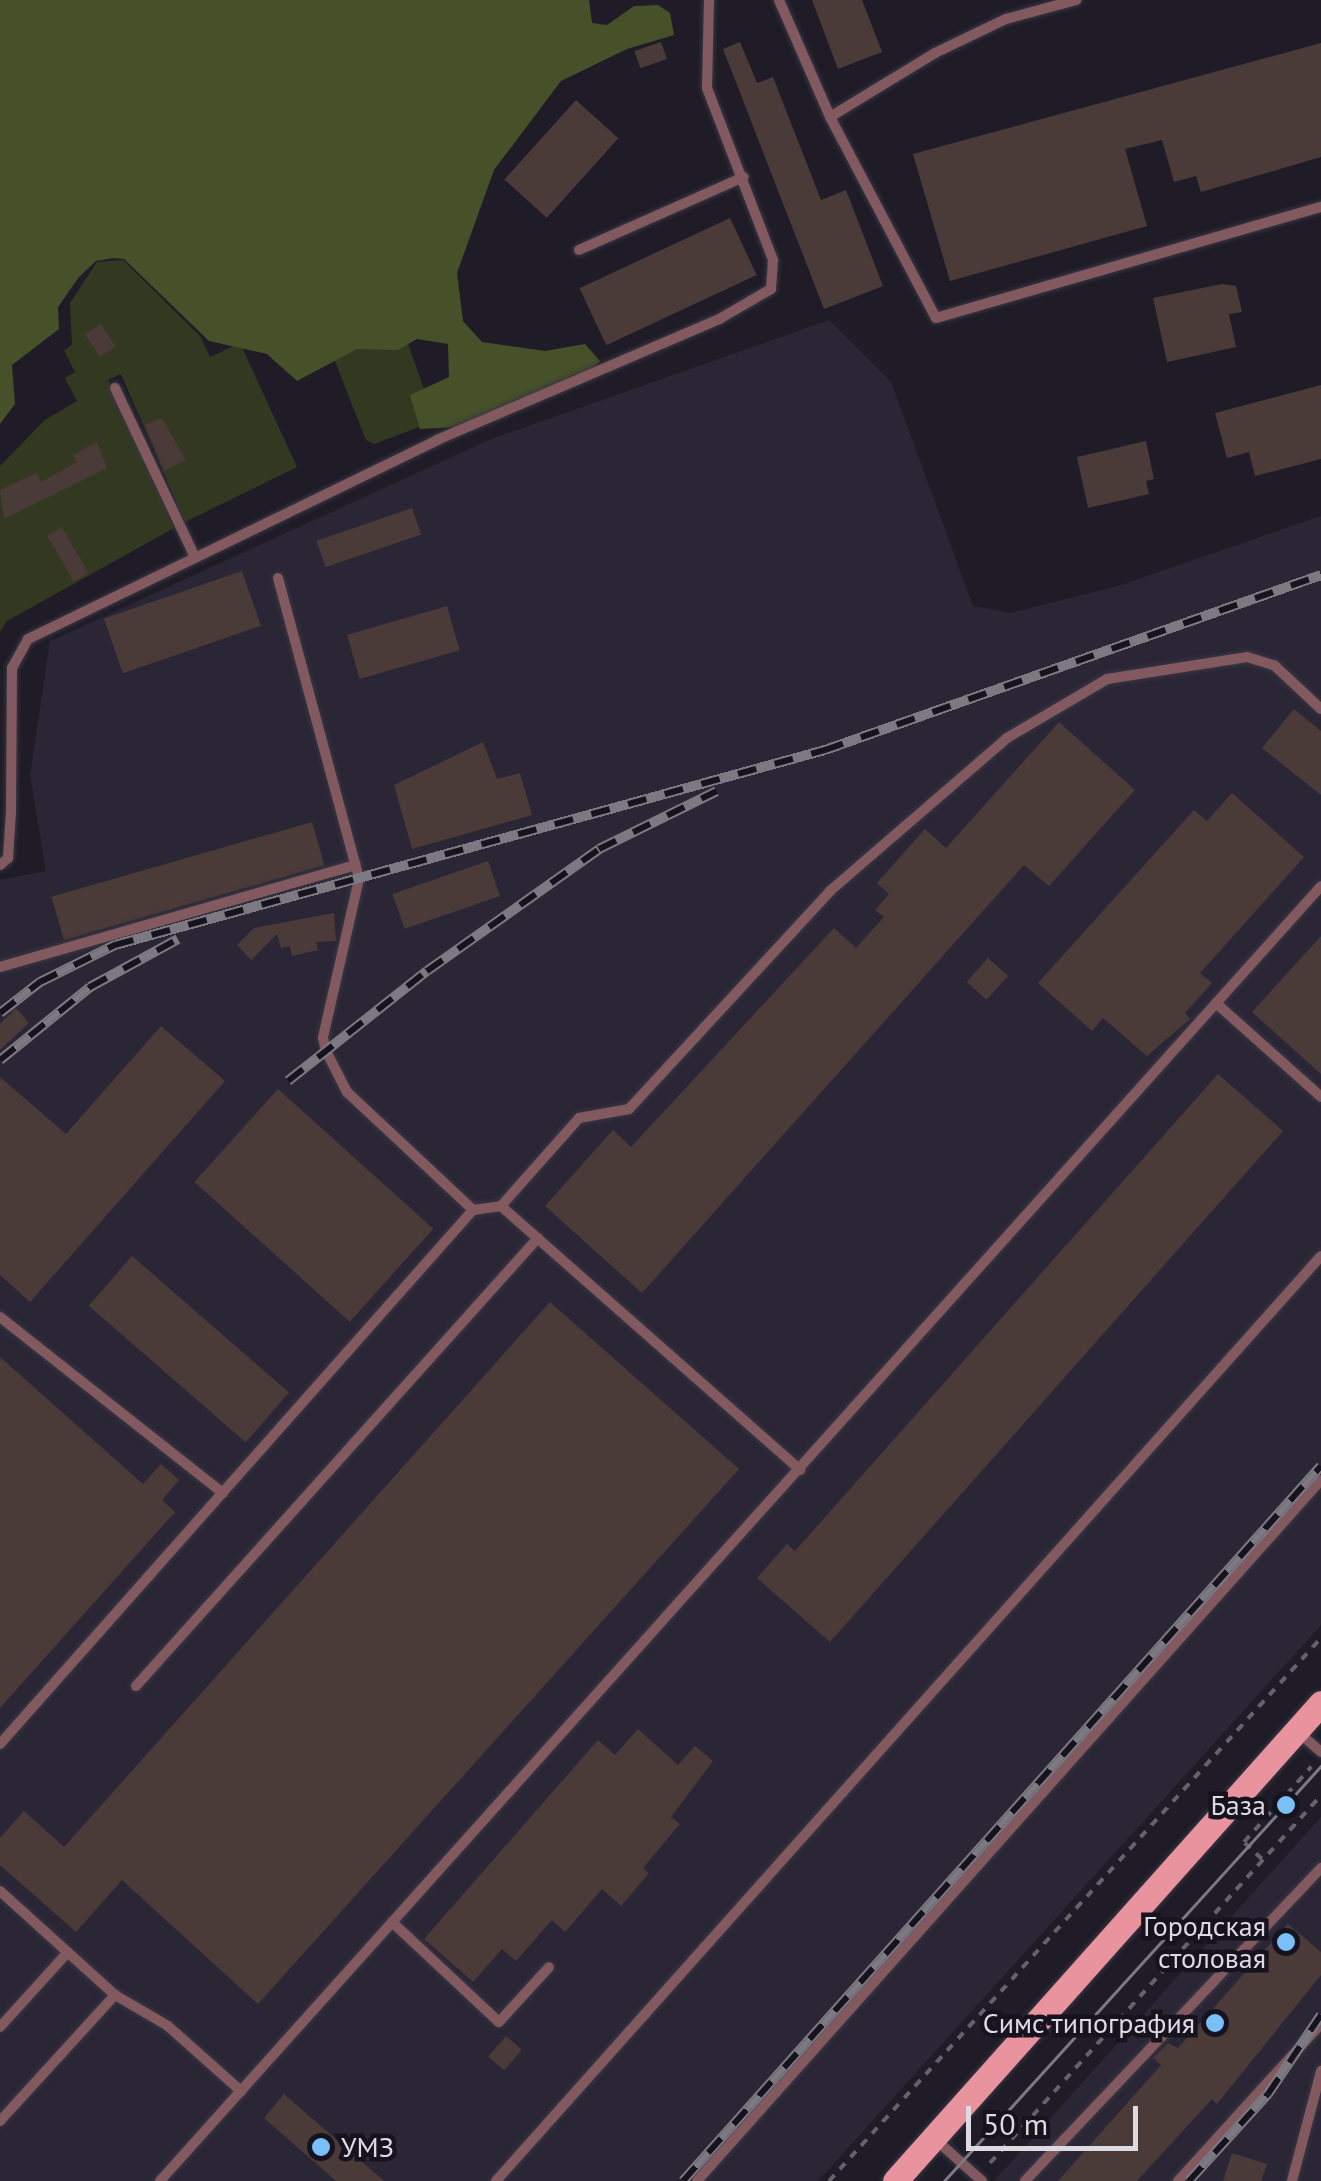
<!DOCTYPE html>
<meta charset="utf-8">
<style>
body{margin:0}
#map{position:relative;width:1321px;height:2181px;overflow:hidden;background:#1f1c28;font-family:"PT Sans",sans-serif}
div>[style]{position:absolute}
[style*='--x']{left:calc(var(--x)*1px);top:calc(var(--y)*1px);width:calc(var(--w)*1px);rotate:calc(var(--a)*1deg)}
.built>*{inset:0;background:#2b2636}
.green>*{inset:0;background:#333920}
.forest>*{inset:0;background:#465029}
.building>*{inset:0;background:#4a3b39;transform-origin:0 0}
.path>*{height:4px;margin-top:-2px;transform-origin:0;background:repeating-linear-gradient(90deg,#65626d 0 8px,transparent 0 16px)}
.roads{filter:drop-shadow(0 0 2px #393742) drop-shadow(0 0 2px #393742)}
.service>*{height:10px;margin:-5px;padding:0 5px;transform-origin:5px;border-radius:5px;background:#82595e}
.primary>*{height:25px;margin:-12.5px;padding:0 12.5px;transform-origin:12.5px;border-radius:12.5px;background:#e8939e}
.tram>*{height:2.5px;margin:-1.25px;padding:0 1.25px;transform-origin:1.25px;border-radius:1.25px;background:#7c7983}
.rail>*{height:10px;margin-top:-5px;transform-origin:0;background:repeating-linear-gradient(90deg,#16131e 0 19px,#7c7983 0 38px);box-sizing:border-box;border-block:2px solid #7c7983}
.dots>*{width:28px;height:28px;translate:-50% -50%;box-sizing:border-box;border:5px solid #16131e;border-radius:50%}
span{translate:-50% -50%;white-space:nowrap;text-align:center;line-height:1.15;-webkit-text-stroke:9px #16131e;paint-order:stroke}
.poi-label{font-size:28px;color:#dcdae2}
.right{translate:-100% -50%;text-align:right}
.left{translate:0 -50%;text-align:left}
.scale{position:absolute;left:966px;top:2106px;width:172px;height:45px;box-sizing:border-box;border:5px solid #dcdae2;border-top:0;padding-left:12px;font-size:30px;line-height:35px;white-space:nowrap;color:#dcdae2;-webkit-text-stroke:8px #16131e;paint-order:stroke}
</style>
<div id="map">
<div class="built">
<i style="clip-path:polygon(829px 320px,891px 382px,973px 606px,1011px 613px,1118px 586px,1321px 516px,1321px 1625px,818px 2181px,0 2181px,0 880px,46px 871px,30px 775px,50px 641px,489px 440px)"></i>
<i style="clip-path:polygon(1321px 1817px,1321px 2181px,994px 2181px)"></i>
</div>
<div class="green">
<i style="clip-path:polygon(123px 260px,200px 336px,210px 357px,240px 343px,297px 467px,185px 522px,121px 374px,108px 380px,174px 528px,7px 621px,0 632px,0 466px,45px 420px,77px 401px,65px 378px,75px 372px,64px 350px,72px 345px,70px 303px,97px 262px)"></i>
<i style="clip-path:polygon(394px 303px,435px 421px,374px 444px,366px 440px,323px 331px)"></i>
</div>
<div class="forest">
<i style="clip-path:polygon(0 0,589px 0,592px 23px,607px 25px,634px 6px,658px 5px,670px 13px,674px 35px,627px 49px,561px 81px,494px 170px,457px 273px,463px 321px,482px 342px,545px 351px,585px 344px,600px 361px,585px 376px,456px 427px,420px 429px,410px 395px,449px 377px,448px 344px,417px 339px,398px 350px,357px 349px,297px 381px,267px 354px,209px 341px,124px 259px,114px 258px,96px 261px,79px 277px,58px 307px,59px 329px,12px 365px,15px 404px,0 424px)"></i>
</div>
<div class="building">
<i style="clip-path:polygon(812px 0,862px 0,882px 52px,838px 69px)"></i>
<i style="left:661px;top:42px;width:18px;height:28px;rotate:71deg"></i>
<i style="clip-path:polygon(740px 42px,757px 83px,773px 77px,821px 200px,846px 190px,883px 286px,824px 309px,723px 49px)"></i>
<i style="clip-path:polygon(1321px 43px,1321px 157px,1201px 192px,1196px 176px,1174px 182px,1162px 140px,1125px 149px,1147px 226px,950px 281px,913px 154px)"></i>
<i style="left:576px;top:100px;width:57px;height:107px;rotate:42deg"></i>
<i style="left:730px;top:218px;width:63px;height:166px;rotate:65deg"></i>
<i style="clip-path:polygon(1222px 284px,1236px 286px,1242px 312px,1229px 314px,1236px 347px,1167px 362px,1153px 298px)"></i>
<i style="left:101px;top:324px;width:27px;height:19px;rotate:57deg"></i>
<i style="clip-path:polygon(1321px 385px,1321px 459px,1255px 476px,1249px 452px,1227px 458px,1215px 413px)"></i>
<i style="clip-path:polygon(162px 418px,186px 460px,164px 471px,145px 425px)"></i>
<i style="clip-path:polygon(1146px 441px,1154px 479px,1146px 481px,1149px 494px,1088px 508px,1077px 457px)"></i>
<i style="clip-path:polygon(97px 442px,107px 468px,4px 519px,0 490px,36px 473px,41px 482px,77px 462px,73px 455px)"></i>
<i style="left:412px;top:508px;width:28px;height:101px;rotate:71deg"></i>
<i style="left:62px;top:527px;width:53px;height:17px;rotate:60deg"></i>
<i style="left:242px;top:571px;width:58px;height:146px;rotate:71deg"></i>
<i style="left:447px;top:606px;width:46px;height:104px;rotate:74deg"></i>
<i style="clip-path:polygon(1294px 709px,1321px 731px,1321px 795px,1262px 748px)"></i>
<i style="clip-path:polygon(1059px 722px,1135px 790px,1049px 886px,1024px 865px,642px 1293px,545px 1206px,613px 1130px,631px 1147px,834px 928px,856px 948px,884px 917px,875px 910px,889px 894px,877px 883px,925px 829px,946px 848px)"></i>
<i style="clip-path:polygon(483px 742px,497px 779px,520px 773px,532px 815px,412px 849px,394px 785px)"></i>
<i style="clip-path:polygon(1232px 793px,1304px 857px,1200px 973px,1212px 983px,1185px 1013px,1190px 1019px,1147px 1056px,1103px 1018px,1092px 1031px,1038px 983px,1194px 810px,1207px 821px)"></i>
<i style="left:312px;top:822px;width:45px;height:271px;rotate:74deg"></i>
<i style="left:488px;top:861px;width:37px;height:101px;rotate:71deg"></i>
<i style="clip-path:polygon(334px 913px,336px 941px,316px 942px,318px 950px,292px 956px,290px 946px,281px 948px,277px 934px,251px 960px,237px 945px,254px 928px)"></i>
<i style="clip-path:polygon(1321px 936px,1321px 1074px,1252px 1012px)"></i>
<i style="left:988px;top:958px;width:27px;height:32px;rotate:42deg"></i>
<i style="clip-path:polygon(16px 1008px,29px 1023px,0 1050px,0 1024px)"></i>
<i style="clip-path:polygon(161px 1026px,225px 1081px,30px 1302px,0 1275px,0 1077px,66px 1134px)"></i>
<i style="clip-path:polygon(1218px 1074px,1283px 1131px,830px 1642px,757px 1578px,787px 1544px,795px 1551px)"></i>
<i style="left:278px;top:1089px;width:209px;height:125px;rotate:42deg"></i>
<i style="left:132px;top:1256px;width:208px;height:66px;rotate:41deg"></i>
<i style="clip-path:polygon(550px 1302px,739px 1469px,258px 2004px,122px 1880px,76px 1932px,0 1865px,0 1838px,24px 1811px,64px 1847px)"></i>
<i style="clip-path:polygon(0 1357px,143px 1484px,161px 1464px,179px 1480px,162px 1500px,175px 1512px,0 1708px)"></i>
<i style="clip-path:polygon(638px 1729px,678px 1765px,695px 1746px,713px 1761px,671px 1817px,680px 1824px,643px 1868px,649px 1873px,621px 1906px,602px 1889px,565px 1932px,552px 1920px,516px 1961px,502px 1949px,473px 1982px,424px 1939px,598px 1740px,615px 1755px)"></i>
<i style="clip-path:polygon(1288px 1924px,1321px 1952px,1321px 1975px,1217px 2104px,1212px 2099px,1137px 2181px,1058px 2181px,1161px 2065px,1153px 2058px,1168px 2043px,1178px 2048px)"></i>
<i style="left:506px;top:2036px;width:21px;height:27px;rotate:41deg"></i>
<i style="clip-path:polygon(284px 2094px,384px 2181px,336px 2181px,264px 2118px)"></i>
<i style="clip-path:polygon(1232px 2153px,1267px 2164px,1261px 2181px,1223px 2181px)"></i>
</div>
<div class="path">
<i style="--x:1262;--y:1859;--w:25;--a:-137"></i>
<i style="--x:1244;--y:1842;--w:101;--a:-48.2"></i>
<i style="--x:990;--y:2163;--w:495;--a:-48"></i>
<i style="--x:829;--y:2181;--w:733;--a:-47.82"></i>
</div>
<div class="roads">
<div class="service">
<i style="--x:779;--y:0;--w:128;--a:66.4"></i>
<i style="--x:830;--y:117;--w:227;--a:62.2"></i>
<i style="--x:936;--y:318;--w:401;--a:-16.1"></i>
<i style="--x:830;--y:117;--w:123;--a:-31.4"></i>
<i style="--x:935;--y:53;--w:79;--a:-25.6"></i>
<i style="--x:1006;--y:19;--w:73;--a:-15.2"></i>
<i style="--x:579;--y:250;--w:180;--a:-23.9"></i>
<i style="--x:115;--y:388;--w:187;--a:64.7"></i>
<i style="--x:278;--y:578;--w:312;--a:74.9"></i>
<i style="--x:359;--y:879;--w:163;--a:102.8"></i>
<i style="--x:323;--y:1038;--w:13;--a:77"></i>
<i style="--x:326;--y:1051;--w:46;--a:62.9"></i>
<i style="--x:347;--y:1092;--w:173;--a:43.1"></i>
<i style="--x:473;--y:1210;--w:28;--a:-8"></i>
<i style="--x:501;--y:1206;--w:118;--a:-48.4"></i>
<i style="--x:579;--y:1118;--w:51;--a:-10.2"></i>
<i style="--x:629;--y:1109;--w:297;--a:-47.3"></i>
<i style="--x:830;--y:891;--w:234;--a:-40.8"></i>
<i style="--x:1007;--y:738;--w:116;--a:-30.5"></i>
<i style="--x:1107;--y:679;--w:142;--a:-8.9"></i>
<i style="--x:1247;--y:657;--w:28;--a:17"></i>
<i style="--x:1274;--y:665;--w:64;--a:43.1"></i>
<i style="--x:0;--y:865;--w:11;--a:-41"></i>
<i style="--x:8;--y:858;--w:46;--a:-86.3"></i>
<i style="--x:11;--y:812;--w:144;--a:-89.6"></i>
<i style="--x:12;--y:668;--w:33;--a:-61"></i>
<i style="--x:28;--y:639;--w:455;--a:-25.9"></i>
<i style="--x:437;--y:440;--w:309;--a:-23.2"></i>
<i style="--x:721;--y:318;--w:58;--a:-30.1"></i>
<i style="--x:771;--y:289;--w:29;--a:-86"></i>
<i style="--x:773;--y:260;--w:184;--a:-111"></i>
<i style="--x:707;--y:88;--w:88;--a:-88.7"></i>
<i style="--x:0;--y:967;--w:370;--a:-16"></i>
<i style="--x:1216;--y:1003;--w:141;--a:41.8"></i>
<i style="--x:501;--y:1206;--w:399;--a:41.4"></i>
<i style="--x:0;--y:1317;--w:284;--a:38.3"></i>
<i style="--x:136;--y:1686;--w:602;--a:-48.1"></i>
<i style="--x:1297;--y:1731;--w:32;--a:41"></i>
<i style="--x:0;--y:1744;--w:713;--a:-48.47"></i>
<i style="--x:0;--y:1891;--w:155;--a:42.1"></i>
<i style="--x:115;--y:1995;--w:61;--a:30.3"></i>
<i style="--x:168;--y:2026;--w:98;--a:41.7"></i>
<i style="--x:392;--y:1922;--w:146;--a:43.1"></i>
<i style="--x:499;--y:2022;--w:74;--a:-47.7"></i>
<i style="--x:0;--y:2027;--w:101;--a:-47.8"></i>
<i style="--x:0;--y:2121;--w:171;--a:-47.6"></i>
<i style="--x:935;--y:2139;--w:63;--a:41.8"></i>
<i style="--x:160;--y:2181;--w:1739;--a:-48.12"></i>
<i style="--x:496;--y:2181;--w:1239;--a:-48.27"></i>
<i style="--x:697;--y:2181;--w:938;--a:-48.33"></i>
<i style="--x:1025;--y:2181;--w:431;--a:-46.6"></i>
<i style="--x:1178;--y:2181;--w:212;--a:-47.7"></i>
<i style="--x:1292;--y:2181;--w:114;--a:-75.2"></i>
</div>
<div class="primary">
<i style="--x:895;--y:2181;--w:640;--a:-48.29"></i>
</div>
</div>
<div class="tram">
<i style="--x:944;--y:2181;--w:561;--a:-47.75"></i>
</div>
<div class="rail">
<i style="--x:0;--y:1013;--w:51;--a:-37.8"></i>
<i style="--x:40;--y:982;--w:84;--a:-26.3"></i>
<i style="--x:115;--y:945;--w:736;--a:-15.36"></i>
<i style="--x:825;--y:750;--w:526;--a:-19.43"></i>
<i style="--x:0;--y:1060;--w:116;--a:-39"></i>
<i style="--x:90;--y:987;--w:100;--a:-28.6"></i>
<i style="--x:288;--y:1081;--w:177;--a:-38.4"></i>
<i style="--x:427;--y:971;--w:211;--a:-35.3"></i>
<i style="--x:599;--y:849;--w:131;--a:-26.2"></i>
<i style="--x:683;--y:2181;--w:958;--a:-48.26"></i>
<i style="--x:1189;--y:2181;--w:118;--a:-47.8"></i>
<i style="--x:1268;--y:2094;--w:95;--a:-56.1"></i>
</div>
<div class="dots">
<i style="left:1286px;top:1805px;background:#7abff8"></i>
<i style="left:1286px;top:1942px;background:#7abff8"></i>
<i style="left:1215px;top:2023px;background:#7abff8"></i>
<i style="left:321px;top:2147px;background:#7abff8"></i>
</div>
<div class="poi-label">
<span class="right" style="left:1266px;top:1805px">База</span>
<span class="right" style="left:1266px;top:1942px">Городская<br>столовая</span>
<span class="right" style="left:1195px;top:2023px">Симс типография</span>
<span class="left" style="left:341px;top:2147px">УМЗ</span>
</div>
<div class="scale">50 m</div>
</div>
